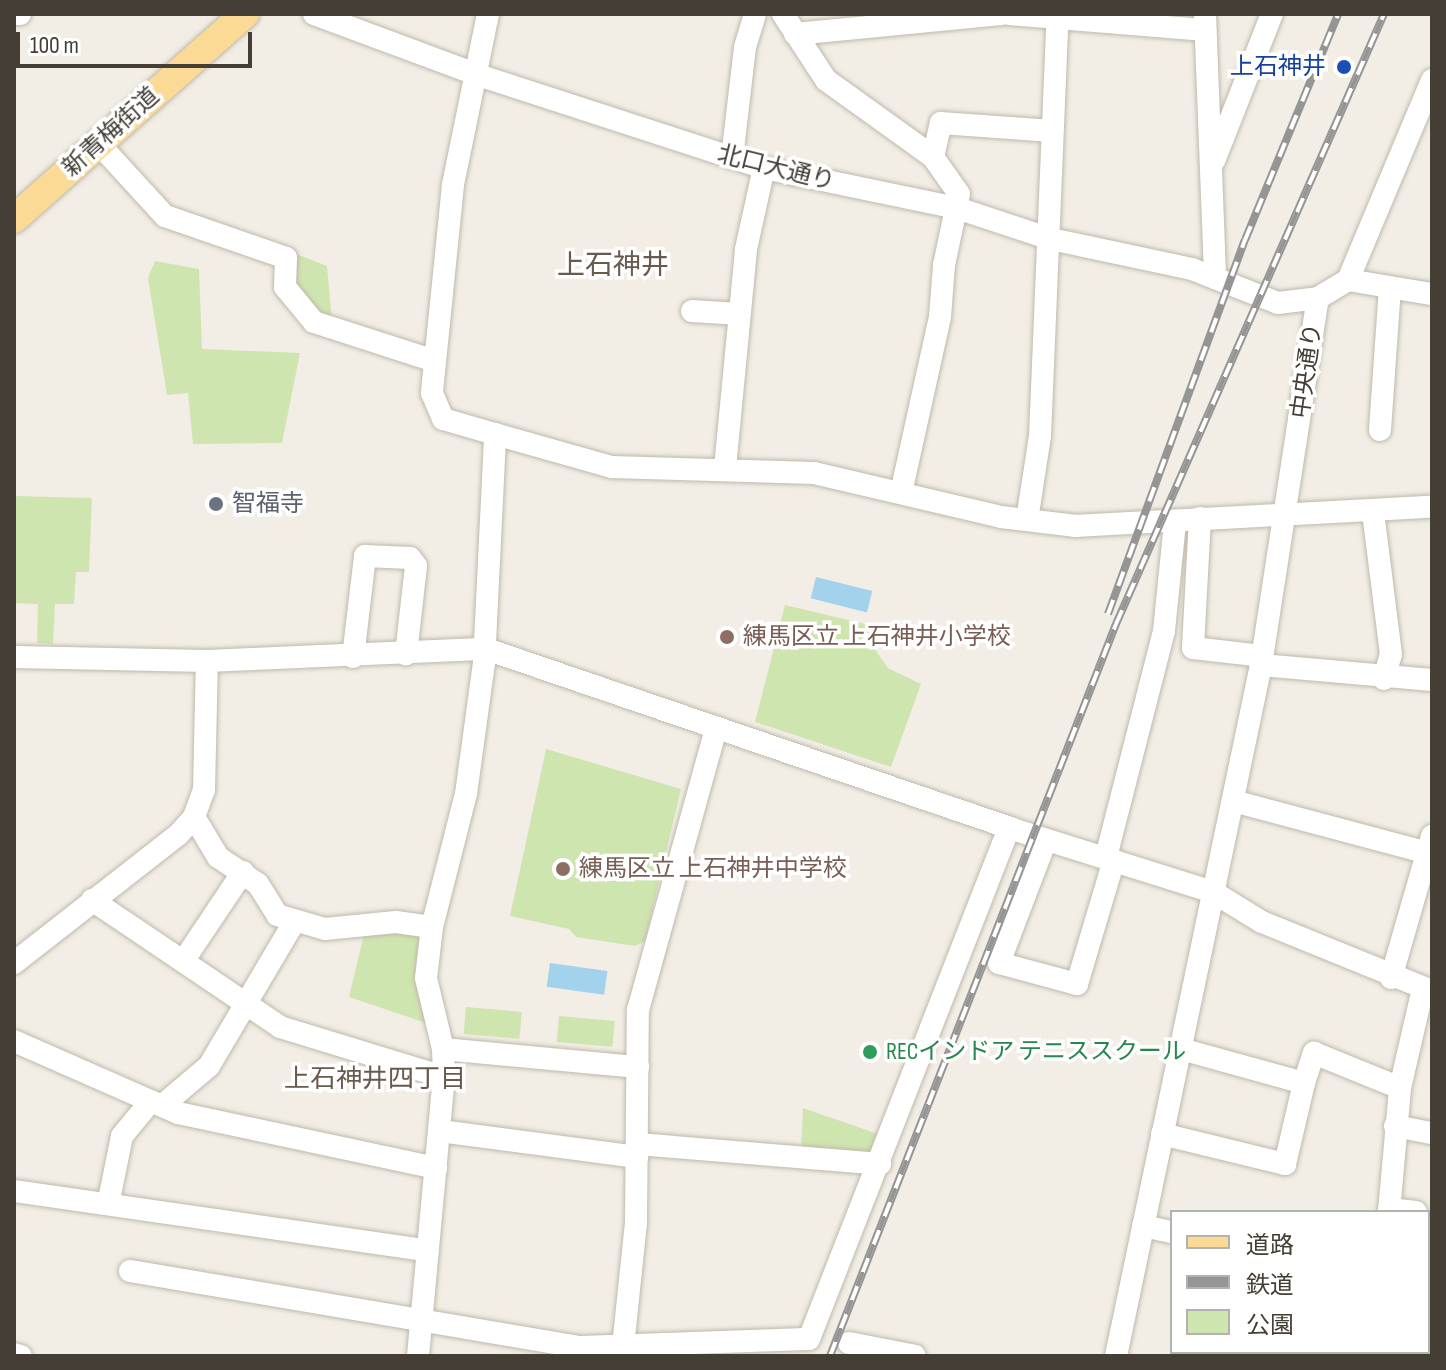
<!DOCTYPE html>
<meta charset="utf-8">
<style>
body{margin:0}
#map{position:relative;width:1446px;height:1370px;overflow:hidden;background:#f2eee5;font-family:"Sofia Sans Condensed","Noto Sans JP",sans-serif}
div>[style]{position:absolute}
[style*='--x']{left:calc(var(--x)*1px);top:calc(var(--y)*1px);width:calc(var(--w)*1px);rotate:calc(var(--a)*1deg)}
.green>*{inset:0;background:#cfe5af;transform-origin:0 0}
.water>*{inset:0;background:#a3d2ed;transform-origin:0 0}
.roads{filter:drop-shadow(0 0 2px #c0b8ab) drop-shadow(0 0 2px #c0b8ab)}
.minor>*{height:22px;margin:-11px;padding:0 11px;transform-origin:11px;border-radius:11px;background:#fff}
.major>*{height:28px;margin:-14px;padding:0 14px;transform-origin:14px;border-radius:14px;background:#fbda96}
.rail>*{height:8px;margin-top:-4px;transform-origin:0;background:repeating-linear-gradient(90deg,#fff 0 15px,#959595 0 30px);box-sizing:border-box;border-block:2px solid #959595}
.dots>*{width:22px;height:22px;translate:-50% -50%;box-sizing:border-box;border:4px solid #fff;border-radius:50%}
span{translate:-50% -50%;white-space:nowrap;text-align:center;line-height:1.15;-webkit-text-stroke:7px #fff;paint-order:stroke}
.transit-label{font-size:24px;color:#164399}
.right{translate:-100% -50%;text-align:right}
.street-label{font-size:24px;color:#443e35}
.worship-label{font-size:24px;color:#5b616d}
.left{translate:0 -50%;text-align:left}
.education-label{font-size:24px;color:#785e54}
.leisure-label{font-size:24px;color:#27864d}
.neighbourhood-label{font-size:26px;color:#675b4d}
.quarter-label{font-size:28px;color:#675b4d}
.frame{position:absolute;inset:0;border:16px solid #443e35;pointer-events:none}
.legend{position:absolute;left:1170px;top:1210px;width:260px;height:144px;box-sizing:border-box;background:#fff;border:2px solid #b4b2ae;margin:0;padding:10px 14px;list-style:none;font-size:24px;color:#443e35}
.legend li{display:flex;align-items:center;gap:16px;height:40px}
.legend b{width:40px;border:2px solid #b4b2ae}
.scale{position:absolute;left:16px;top:32px;width:236px;height:36px;box-sizing:border-box;border:4px solid #443e35;border-top:0;padding-left:10px;font-size:24px;line-height:28px;white-space:nowrap;color:#443e35;-webkit-text-stroke:6px #fff;paint-order:stroke}
</style>
<div id="map">
<div class="green">
<i style="clip-path:polygon(291px 252px,327px 266px,332px 322px,289px 284px)"></i>
<i style="clip-path:polygon(155px 261px,199px 269px,202px 349px,300px 353px,282px 443px,193px 444px,188px 393px,167px 395px,148px 278px)"></i>
<i style="clip-path:polygon(14px 496px,92px 498px,89px 572px,76px 572px,74px 604px,55px 604px,53px 644px,37px 643px,38px 604px,14px 603px)"></i>
<i style="clip-path:polygon(785px 605px,882px 628px,876px 651px,888px 668px,921px 684px,891px 767px,755px 722px)"></i>
<i style="clip-path:polygon(546px 749px,681px 789px,645px 941px,635px 946px,576px 937px,569px 929px,510px 916px)"></i>
<i style="clip-path:polygon(365px 930px,424px 931px,426px 1023px,349px 997px)"></i>
<i style="left:466px;top:1007px;width:56px;height:27px;rotate:5deg"></i>
<i style="left:559px;top:1016px;width:56px;height:26px;rotate:5deg"></i>
<i style="clip-path:polygon(803px 1108px,881px 1135px,874px 1153px,801px 1149px)"></i>
</div>
<div class="water">
<i style="left:816px;top:577px;width:58px;height:22px;rotate:14deg"></i>
<i style="left:550px;top:963px;width:58px;height:24px;rotate:8deg"></i>
</div>
<div class="roads">
<div class="minor">
<i style="--x:14;--y:14;--w:6;--a:0"></i>
<i style="--x:314;--y:14;--w:172;--a:20.4"></i>
<i style="--x:475;--y:74;--w:304;--a:18"></i>
<i style="--x:764;--y:168;--w:197;--a:11.7"></i>
<i style="--x:957;--y:208;--w:99;--a:18.3"></i>
<i style="--x:1051;--y:239;--w:144;--a:12"></i>
<i style="--x:1192;--y:269;--w:92;--a:21.6"></i>
<i style="--x:1278;--y:303;--w:40;--a:-7.1"></i>
<i style="--x:1318;--y:298;--w:35;--a:-31"></i>
<i style="--x:1348;--y:280;--w:85;--a:9.5"></i>
<i style="--x:488;--y:14;--w:175;--a:101.6"></i>
<i style="--x:453;--y:185;--w:209;--a:95.8"></i>
<i style="--x:432;--y:393;--w:28;--a:67"></i>
<i style="--x:443;--y:419;--w:54;--a:16.1"></i>
<i style="--x:783;--y:14;--w:79;--a:56.9"></i>
<i style="--x:826;--y:80;--w:132;--a:35.7"></i>
<i style="--x:933;--y:157;--w:45;--a:54.9"></i>
<i style="--x:959;--y:194;--w:73;--a:101.9"></i>
<i style="--x:944;--y:265;--w:52;--a:94.4"></i>
<i style="--x:940;--y:317;--w:180;--a:102.5"></i>
<i style="--x:1009;--y:14;--w:197;--a:4.7"></i>
<i style="--x:1205;--y:14;--w:263;--a:87.8"></i>
<i style="--x:795;--y:34;--w:207;--a:-5.5"></i>
<i style="--x:98;--y:143;--w:99;--a:47.5"></i>
<i style="--x:165;--y:216;--w:128;--a:19.1"></i>
<i style="--x:286;--y:258;--w:29;--a:92"></i>
<i style="--x:285;--y:287;--w:45;--a:50.4"></i>
<i style="--x:314;--y:322;--w:124;--a:17.9"></i>
<i style="--x:933;--y:157;--w:35;--a:-77"></i>
<i style="--x:941;--y:123;--w:111;--a:4.1"></i>
<i style="--x:732;--y:158;--w:112;--a:-83.3"></i>
<i style="--x:745;--y:47;--w:34;--a:-73"></i>
<i style="--x:1214;--y:161;--w:158;--a:-68.5"></i>
<i style="--x:1348;--y:280;--w:217;--a:-67.2"></i>
<i style="--x:692;--y:311;--w:47;--a:3.7"></i>
<i style="--x:1380;--y:430;--w:143;--a:-86"></i>
<i style="--x:725;--y:468;--w:220;--a:-84.5"></i>
<i style="--x:746;--y:249;--w:83;--a:-77.5"></i>
<i style="--x:1373;--y:512;--w:143;--a:82.8"></i>
<i style="--x:1391;--y:654;--w:26;--a:106"></i>
<i style="--x:1200;--y:518;--w:130;--a:93.1"></i>
<i style="--x:1193;--y:648;--w:69;--a:6.6"></i>
<i style="--x:1027;--y:520;--w:85;--a:-81.2"></i>
<i style="--x:1040;--y:436;--w:422;--a:-87.6"></i>
<i style="--x:14;--y:657;--w:193;--a:1.2"></i>
<i style="--x:207;--y:661;--w:279;--a:-2.5"></i>
<i style="--x:486;--y:649;--w:570;--a:18.85"></i>
<i style="--x:1025;--y:833;--w:197;--a:17.4"></i>
<i style="--x:1213;--y:892;--w:57;--a:31.5"></i>
<i style="--x:1262;--y:922;--w:183;--a:22.1"></i>
<i style="--x:353;--y:657;--w:102;--a:-83.2"></i>
<i style="--x:365;--y:556;--w:45;--a:2.5"></i>
<i style="--x:410;--y:558;--w:10;--a:53"></i>
<i style="--x:416;--y:566;--w:89;--a:96.5"></i>
<i style="--x:1261;--y:665;--w:172;--a:5"></i>
<i style="--x:1233;--y:801;--w:206;--a:14.9"></i>
<i style="--x:194;--y:817;--w:47;--a:59"></i>
<i style="--x:218;--y:857;--w:48;--a:34"></i>
<i style="--x:258;--y:884;--w:36;--a:58"></i>
<i style="--x:277;--y:915;--w:50;--a:16.3"></i>
<i style="--x:325;--y:929;--w:71;--a:-5.6"></i>
<i style="--x:396;--y:922;--w:36;--a:8"></i>
<i style="--x:1046;--y:840;--w:132;--a:110.9"></i>
<i style="--x:999;--y:963;--w:81;--a:15.1"></i>
<i style="--x:1077;--y:984;--w:129;--a:-73.4"></i>
<i style="--x:1106;--y:857;--w:233;--a:-75.6"></i>
<i style="--x:1164;--y:631;--w:110;--a:-84.2"></i>
<i style="--x:92;--y:900;--w:227;--a:34"></i>
<i style="--x:280;--y:1027;--w:171;--a:17"></i>
<i style="--x:184;--y:960;--w:106;--a:-56.2"></i>
<i style="--x:14;--y:963;--w:208;--a:-38"></i>
<i style="--x:178;--y:835;--w:24;--a:-48"></i>
<i style="--x:194;--y:817;--w:29;--a:-70"></i>
<i style="--x:204;--y:790;--w:129;--a:-88.7"></i>
<i style="--x:1391;--y:978;--w:148;--a:-73.9"></i>
<i style="--x:14;--y:1041;--w:179;--a:23.7"></i>
<i style="--x:178;--y:1113;--w:264;--a:12"></i>
<i style="--x:443;--y:1049;--w:196;--a:5.3"></i>
<i style="--x:1181;--y:1049;--w:128;--a:15.5"></i>
<i style="--x:1304;--y:1083;--w:32;--a:-72"></i>
<i style="--x:1314;--y:1053;--w:93;--a:22.1"></i>
<i style="--x:163;--y:1105;--w:60;--a:-40.3"></i>
<i style="--x:209;--y:1066;--w:167;--a:-59.4"></i>
<i style="--x:1395;--y:1126;--w:38;--a:11"></i>
<i style="--x:440;--y:1131;--w:199;--a:7.5"></i>
<i style="--x:1162;--y:1134;--w:127;--a:13.7"></i>
<i style="--x:1285;--y:1164;--w:83;--a:-76.8"></i>
<i style="--x:638;--y:1144;--w:243;--a:4.7"></i>
<i style="--x:14;--y:1191;--w:418;--a:8.2"></i>
<i style="--x:109;--y:1200;--w:65;--a:-78.5"></i>
<i style="--x:122;--y:1136;--w:45;--a:-50.4"></i>
<i style="--x:1389;--y:1209;--w:27;--a:6"></i>
<i style="--x:1389;--y:1212;--w:124;--a:-84.9"></i>
<i style="--x:1400;--y:1088;--w:103;--a:-77"></i>
<i style="--x:1143;--y:1226;--w:30;--a:12"></i>
<i style="--x:130;--y:1271;--w:454;--a:9.6"></i>
<i style="--x:578;--y:1347;--w:231;--a:-2"></i>
<i style="--x:809;--y:1339;--w:549;--a:-68.63"></i>
<i style="--x:1428;--y:1293;--w:4;--a:14"></i>
<i style="--x:849;--y:1343;--w:67;--a:11.1"></i>
<i style="--x:14;--y:1354;--w:7;--a:16"></i>
<i style="--x:418;--y:1356;--w:280;--a:-84.7"></i>
<i style="--x:444;--y:1077;--w:28;--a:-92"></i>
<i style="--x:443;--y:1049;--w:73;--a:-103.5"></i>
<i style="--x:426;--y:978;--w:51;--a:-83.3"></i>
<i style="--x:432;--y:927;--w:137;--a:-75.7"></i>
<i style="--x:466;--y:794;--w:132;--a:-82.2"></i>
<i style="--x:484;--y:663;--w:229;--a:-87.2"></i>
<i style="--x:495;--y:434;--w:122;--a:15.8"></i>
<i style="--x:612;--y:467;--w:202;--a:1.7"></i>
<i style="--x:814;--y:473;--w:192;--a:13.2"></i>
<i style="--x:1001;--y:517;--w:76;--a:6.8"></i>
<i style="--x:1076;--y:526;--w:357;--a:-3.1"></i>
<i style="--x:622;--y:1356;--w:135;--a:-84"></i>
<i style="--x:636;--y:1222;--w:212;--a:-89.5"></i>
<i style="--x:638;--y:1010;--w:293;--a:-74.5"></i>
<i style="--x:1116;--y:1356;--w:706;--a:-78.15"></i>
<i style="--x:1261;--y:665;--w:371;--a:-81.2"></i>
<i style="--x:1391;--y:1356;--w:4;--a:-90"></i>
</div>
<div class="major">
<i style="--x:14;--y:219;--w:309;--a:-41.6"></i>
</div>
</div>
<div class="rail">
<i style="--x:1108;--y:614;--w:398;--a:-69.9"></i>
<i style="--x:1245;--y:240;--w:244;--a:-67.6"></i>
<i style="--x:830;--y:1356;--w:786;--a:-68.66"></i>
<i style="--x:1116;--y:624;--w:666;--a:-66.28"></i>
</div>
<div class="dots">
<i style="left:1344px;top:67px;background:#1a4fb4"></i>
<i style="left:216px;top:504px;background:#6b7280"></i>
<i style="left:727px;top:637px;background:#8d6e63"></i>
<i style="left:563px;top:869px;background:#8d6e63"></i>
<i style="left:870px;top:1052px;background:#2e9e5b"></i>
</div>
<div class="transit-label">
<span class="right" style="left:1326px;top:67px">上石神井</span>
</div>
<div class="street-label">
<span style="left:111px;top:132px;rotate:-42deg">新青梅街道</span>
<span style="left:776px;top:168px;rotate:14deg">北口大通り</span>
<span style="left:1307px;top:371px;rotate:-82deg">中央通り</span>
</div>
<div class="worship-label">
<span class="left" style="left:232px;top:504px">智福寺</span>
</div>
<div class="education-label">
<span class="left" style="left:743px;top:637px">練馬区立 上石神井小学校</span>
<span class="left" style="left:579px;top:869px">練馬区立 上石神井中学校</span>
</div>
<div class="leisure-label">
<span class="left" style="left:886px;top:1052px">RECインドア テニススクール</span>
</div>
<div class="neighbourhood-label">
<span style="left:375px;top:1080px">上石神井四丁目</span>
</div>
<div class="quarter-label">
<span style="left:613px;top:266px">上石神井</span>
</div>
<div class="frame"></div>
<ul class="legend">
<li><b style="height:10px;background:#fbda96"></b>道路</li>
<li><b style="height:10px;background:#959595"></b>鉄道</li>
<li><b style="height:22px;background:#cfe5af"></b>公園</li>
</ul>
<div class="scale">100 m</div>
</div>
